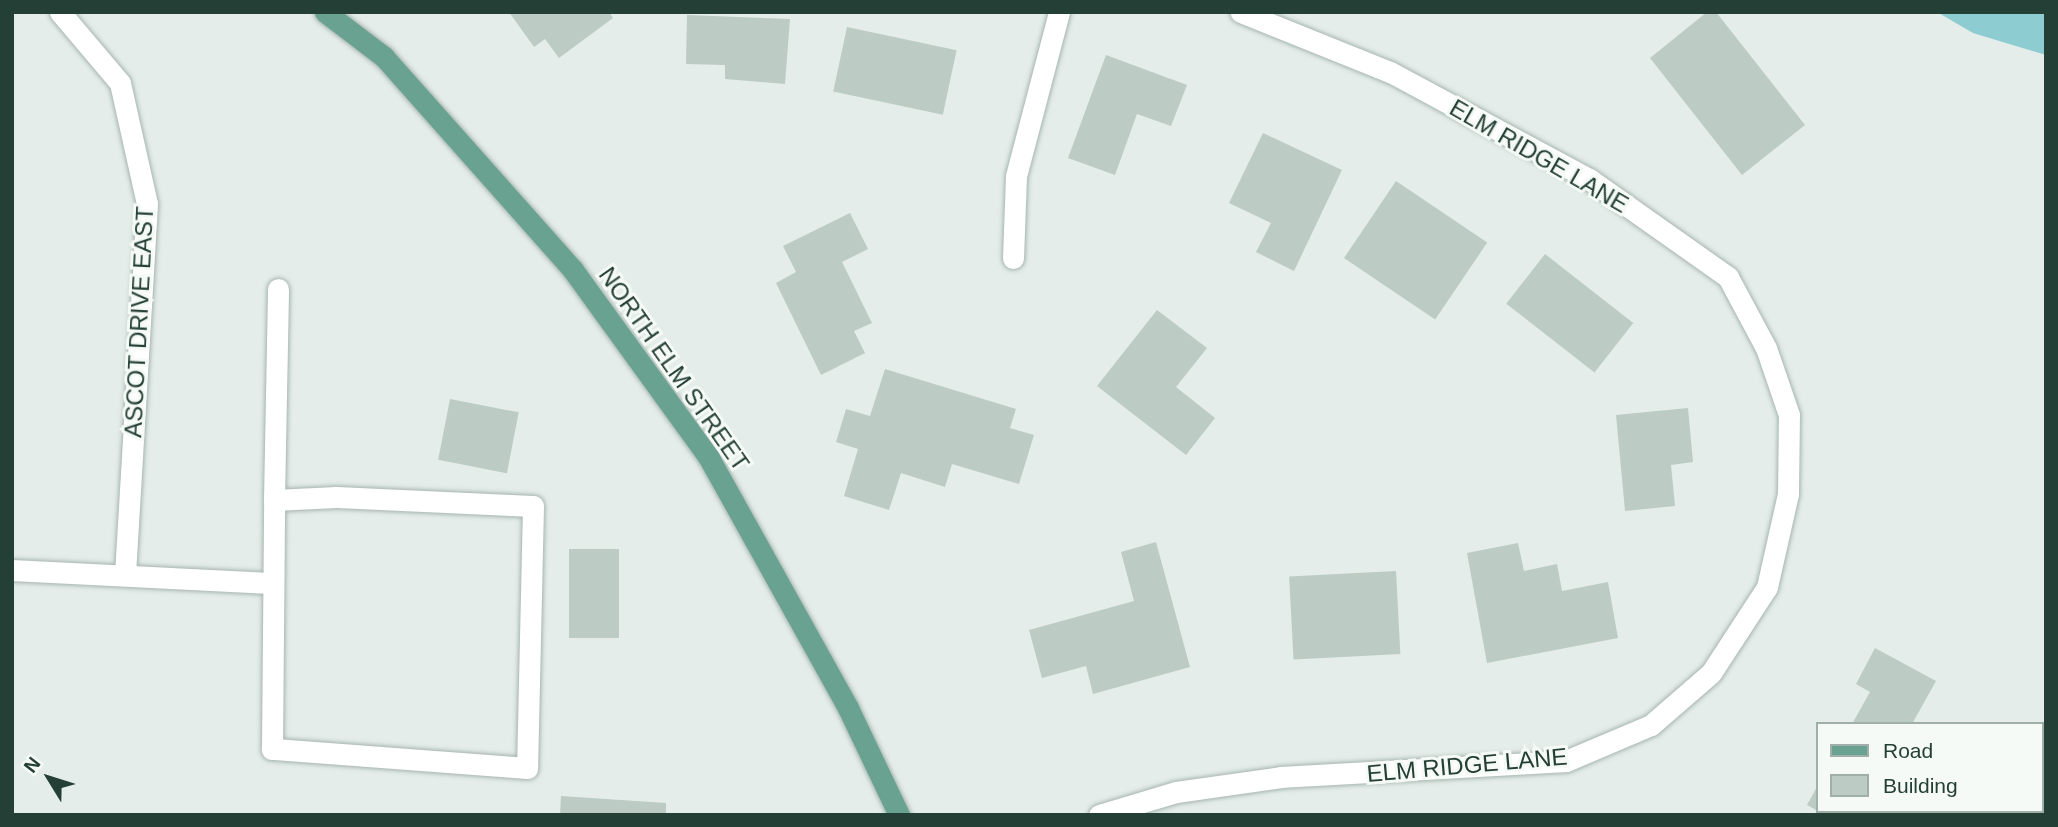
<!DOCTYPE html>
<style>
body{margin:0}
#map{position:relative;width:2058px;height:827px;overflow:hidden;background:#e4ede9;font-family:Arial,sans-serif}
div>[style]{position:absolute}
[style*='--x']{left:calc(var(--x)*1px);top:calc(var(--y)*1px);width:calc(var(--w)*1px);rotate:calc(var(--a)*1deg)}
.water>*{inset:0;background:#8dccd1}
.building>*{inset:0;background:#bccbc4;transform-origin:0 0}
.roads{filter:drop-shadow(0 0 2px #a7b5b0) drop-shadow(0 0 2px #a7b5b0)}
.minor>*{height:21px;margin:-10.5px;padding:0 10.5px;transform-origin:10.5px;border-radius:10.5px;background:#fff}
.major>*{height:21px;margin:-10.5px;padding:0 10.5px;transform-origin:10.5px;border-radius:10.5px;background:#69a290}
span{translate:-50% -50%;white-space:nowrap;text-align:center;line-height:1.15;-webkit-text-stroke:6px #f5faf7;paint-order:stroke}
.street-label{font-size:24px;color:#243f36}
.frame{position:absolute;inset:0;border:14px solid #243f36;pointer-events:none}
.legend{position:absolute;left:1816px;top:722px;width:228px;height:91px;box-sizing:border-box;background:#f5faf7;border:2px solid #a1afaa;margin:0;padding:9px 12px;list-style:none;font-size:21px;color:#243f36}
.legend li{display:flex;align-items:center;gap:14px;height:35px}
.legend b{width:35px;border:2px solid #a1afaa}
.north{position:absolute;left:14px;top:743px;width:70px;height:70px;-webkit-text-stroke:5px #f5faf7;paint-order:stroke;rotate:308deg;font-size:19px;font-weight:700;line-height:28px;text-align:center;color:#243f36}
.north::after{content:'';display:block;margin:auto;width:24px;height:32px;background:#243f36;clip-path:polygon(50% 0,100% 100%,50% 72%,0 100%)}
</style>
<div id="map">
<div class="water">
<i style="clip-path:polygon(1937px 12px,2046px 12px,2046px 55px,1973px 33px)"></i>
</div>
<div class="building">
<i style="clip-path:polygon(509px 12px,609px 12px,613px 18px,559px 58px,545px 39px,534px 47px)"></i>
<i style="clip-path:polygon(1707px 12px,1716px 12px,1805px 125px,1742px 175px,1650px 58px)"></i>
<i style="clip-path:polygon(687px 15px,790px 19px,785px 84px,725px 79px,725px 65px,686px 64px)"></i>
<i style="left:847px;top:27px;width:112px;height:66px;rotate:12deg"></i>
<i style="clip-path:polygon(1106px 55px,1187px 85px,1171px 126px,1137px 114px,1115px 175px,1068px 158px)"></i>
<i style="clip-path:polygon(1263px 133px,1342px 170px,1294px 271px,1256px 252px,1271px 223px,1229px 203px)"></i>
<i style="left:1396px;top:181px;width:110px;height:93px;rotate:34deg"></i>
<i style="clip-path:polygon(850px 213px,868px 249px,842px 262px,872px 323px,854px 331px,865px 353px,821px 375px,776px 283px,796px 272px,783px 246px)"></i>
<i style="left:1545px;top:254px;width:112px;height:63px;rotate:38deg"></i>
<i style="clip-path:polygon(1157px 310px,1207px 348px,1176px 387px,1215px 418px,1186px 455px,1097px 386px)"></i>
<i style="clip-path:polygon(885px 369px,1016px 409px,1010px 428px,1034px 435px,1019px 484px,952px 464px,945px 487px,901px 473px,889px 510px,844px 496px,858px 449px,836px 442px,846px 409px,870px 416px)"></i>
<i style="left:450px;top:399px;width:70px;height:62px;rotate:11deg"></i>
<i style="clip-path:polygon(1688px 408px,1693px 462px,1671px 465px,1675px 506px,1625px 511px,1616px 415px)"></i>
<i style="clip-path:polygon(1156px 542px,1190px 667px,1093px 694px,1086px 666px,1042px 678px,1029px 630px,1134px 601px,1121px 552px)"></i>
<i style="clip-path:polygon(1518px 543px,1524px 571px,1557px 564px,1562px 591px,1608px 582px,1618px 638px,1487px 663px,1467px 553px)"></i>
<i style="left:569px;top:549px;width:50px;height:89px"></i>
<i style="left:1396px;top:571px;width:83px;height:107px;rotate:87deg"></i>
<i style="clip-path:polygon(1875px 648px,1936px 681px,1912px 724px,1852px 724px,1870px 692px,1856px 684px)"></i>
<i style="clip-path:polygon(1818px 785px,1818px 811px,1807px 805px)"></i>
<i style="clip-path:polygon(561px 796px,666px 803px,666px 815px,560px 815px)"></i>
<i style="clip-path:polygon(1819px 811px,1886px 811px,1884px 815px)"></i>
</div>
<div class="roads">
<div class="minor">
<i style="--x:60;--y:12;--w:93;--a:49.8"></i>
<i style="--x:120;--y:83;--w:124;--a:77.4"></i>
<i style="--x:147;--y:204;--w:368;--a:93.4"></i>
<i style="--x:1013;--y:258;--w:82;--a:-87.9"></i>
<i style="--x:1016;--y:176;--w:170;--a:-75.3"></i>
<i style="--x:336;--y:497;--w:197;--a:2.6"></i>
<i style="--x:533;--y:506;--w:262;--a:91.3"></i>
<i style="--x:527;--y:768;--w:256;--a:-175.7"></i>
<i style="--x:272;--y:749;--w:249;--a:-89.5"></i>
<i style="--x:274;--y:500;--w:62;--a:-2.8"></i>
<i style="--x:274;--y:500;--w:211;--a:-88.9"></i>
<i style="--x:12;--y:570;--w:258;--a:2.9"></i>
<i style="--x:1099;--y:815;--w:80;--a:-16.6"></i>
<i style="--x:1176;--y:792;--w:106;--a:-8.1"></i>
<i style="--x:1281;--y:777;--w:285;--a:-3.2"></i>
<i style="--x:1566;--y:761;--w:92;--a:-23"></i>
<i style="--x:1651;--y:725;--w:79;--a:-40.9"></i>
<i style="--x:1711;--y:673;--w:103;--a:-56.9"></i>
<i style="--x:1767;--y:587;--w:95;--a:-77.3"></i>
<i style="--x:1788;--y:494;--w:79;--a:-89.3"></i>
<i style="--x:1789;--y:415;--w:71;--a:-108.9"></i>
<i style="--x:1766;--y:348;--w:81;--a:-118.2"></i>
<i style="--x:1728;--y:277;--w:170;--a:-144.8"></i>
<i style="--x:1589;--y:179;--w:226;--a:-151.7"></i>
<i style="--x:1390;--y:72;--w:161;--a:-158.1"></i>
</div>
<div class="major">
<i style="--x:325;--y:12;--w:74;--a:37.3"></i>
<i style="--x:384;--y:57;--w:285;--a:48.4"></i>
<i style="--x:573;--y:270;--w:232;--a:54.1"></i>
<i style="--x:709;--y:458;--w:286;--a:60.9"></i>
<i style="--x:848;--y:708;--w:119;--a:64.5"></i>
</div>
</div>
<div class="street-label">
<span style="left:1539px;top:156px;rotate:30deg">ELM RIDGE LANE</span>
<span style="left:139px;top:322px;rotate:-87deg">ASCOT DRIVE EAST</span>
<span style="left:674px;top:369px;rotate:55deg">NORTH ELM STREET</span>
<span style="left:1467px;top:765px;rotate:-5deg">ELM RIDGE LANE</span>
</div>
<div class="frame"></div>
<ul class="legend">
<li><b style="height:9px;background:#69a290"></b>Road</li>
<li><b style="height:19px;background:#bccbc4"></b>Building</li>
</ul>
<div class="north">N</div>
</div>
